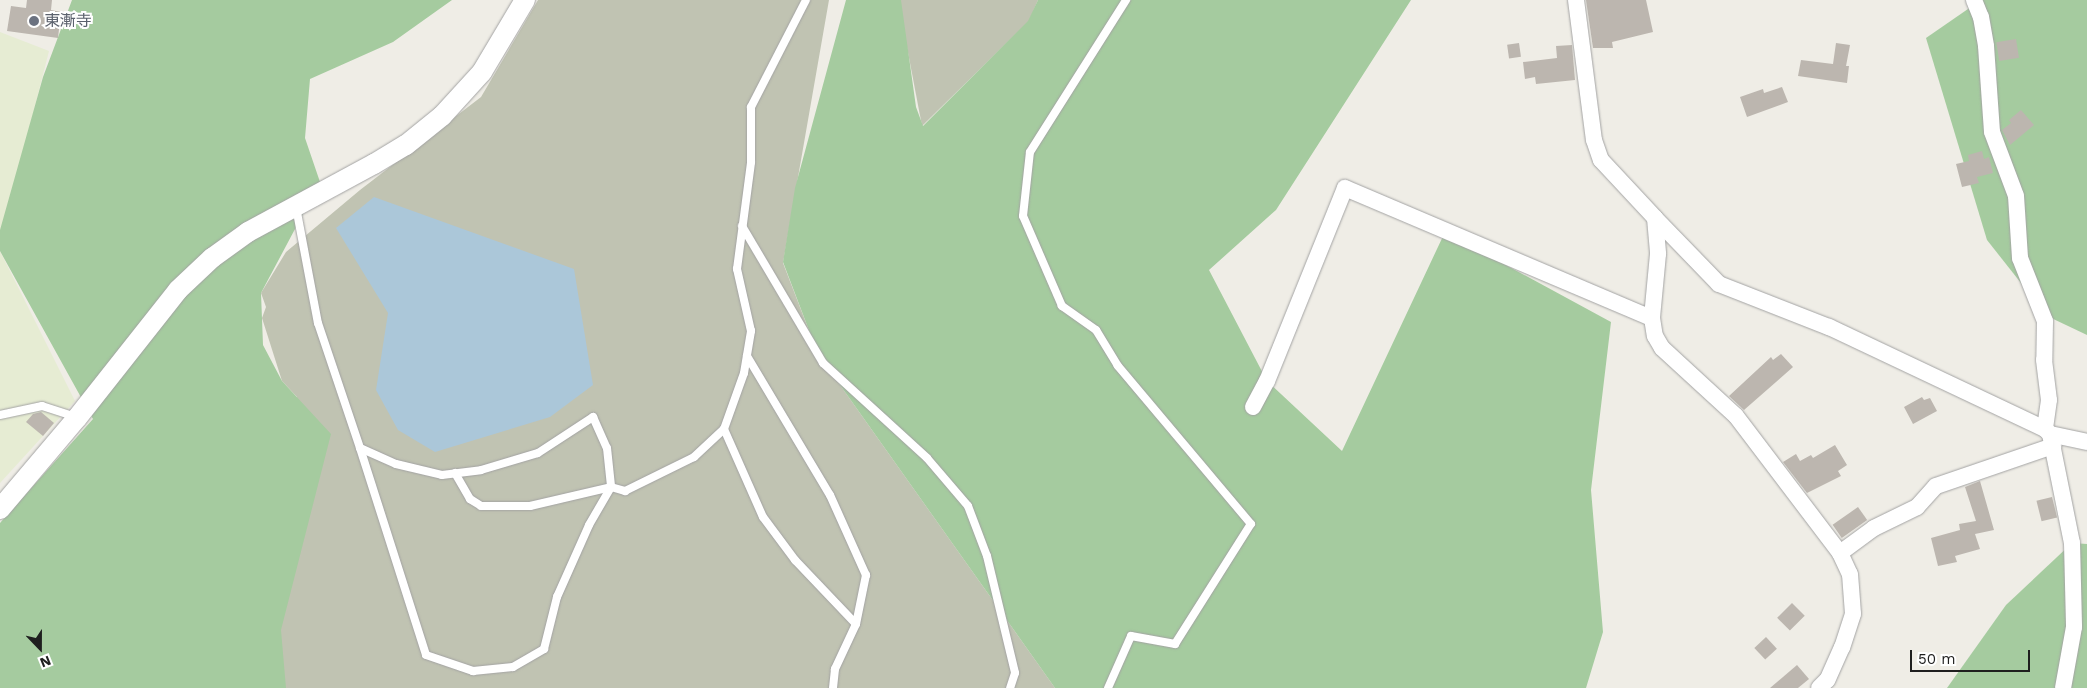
<!DOCTYPE html>
<meta charset="utf-8">
<style>
body{margin:0}
#map{position:relative;width:2087px;height:688px;overflow:hidden;background:#efede6;font-family:"Work Sans","Noto Sans JP",sans-serif}
div>[style]{position:absolute}
[style*='--x']{left:calc(var(--x)*1px);top:calc(var(--y)*1px);width:calc(var(--w)*1px);rotate:calc(var(--a)*1deg)}
.construction>*{inset:0;background:#c0c3b2}
.farmland>*{inset:0;background:#e6ecd3}
.forest>*{inset:0;background:#a5cb9f}
.water>*{inset:0;background:#abc7d9}
.building>*{inset:0;background:#bcb6af;transform-origin:0 0}
.roads{filter:drop-shadow(0 0 1px #a3a3a3) drop-shadow(0 0 1px #a3a3a3)}
.service>*{height:8px;margin:-4px;padding:0 4px;transform-origin:4px;border-radius:4px;background:#fff}
.minor>*{height:16px;margin:-8px;padding:0 8px;transform-origin:8px;border-radius:8px;background:#fff}
.tertiary>*{height:20px;margin:-10px;padding:0 10px;transform-origin:10px;border-radius:10px;background:#fff}
.dots>*{width:14px;height:14px;translate:-50% -50%;box-sizing:border-box;border:2px solid #fff;border-radius:50%}
span{translate:-50% -50%;white-space:nowrap;text-align:center;line-height:1.15;-webkit-text-stroke:4px #fff;paint-order:stroke}
.worship-label{font-size:16px;color:#5b616d}
.left{translate:0 -50%;text-align:left}
.north{position:absolute;left:15px;top:623px;width:50px;height:50px;-webkit-text-stroke:4px #fff;paint-order:stroke;rotate:158deg;font-size:14px;font-weight:700;line-height:20px;text-align:center;color:#1f1f1f}
.north::after{content:'';display:block;margin:auto;width:18px;height:22px;background:#1f1f1f;clip-path:polygon(50% 0,100% 100%,50% 72%,0 100%)}
.scale{position:absolute;left:1910px;top:650px;width:120px;height:22px;box-sizing:border-box;border:2px solid #1f1f1f;border-top:0;padding-left:6px;font-size:15px;line-height:18px;white-space:nowrap;color:#1f1f1f;-webkit-text-stroke:4px #fff;paint-order:stroke}
</style>
<div id="map">
<div class="construction">
<i style="clip-path:polygon(538px 0,829px 0,783px 263px,818px 354px,1055px 688px,280px 688px,276px 625px,297px 397px,282px 381px,262px 318px,266px 307px,261px 293px,286px 252px,360px 190px,481px 97px)"></i>
<i style="clip-path:polygon(898px 0,1038px 0,1029px 21px,922px 126px)"></i>
</div>
<div class="farmland">
<i style="clip-path:polygon(0 32px,49px 51px,0 243px)"></i>
<i style="clip-path:polygon(0 251px,75px 401px,0 483px)"></i>
</div>
<div class="forest">
<i style="clip-path:polygon(72px 0,452px 0,393px 42px,310px 79px,305px 138px,320px 182px,261px 293px,263px 345px,282px 381px,331px 434px,281px 630px,286px 688px,0 688px,0 523px,93px 419px,0 251px,0 230px,43px 77px)"></i>
<i style="clip-path:polygon(846px 0,901px 0,916px 107px,923px 126px,1028px 21px,1038px 0,1411px 0,1276px 210px,1209px 270px,1267px 381px,1342px 451px,1445px 232px,1611px 322px,1591px 490px,1603px 632px,1586px 688px,1055px 688px,818px 354px,783px 262px,795px 188px)"></i>
<i style="clip-path:polygon(1981px 0,2087px 0,2087px 335px,2047px 316px,1987px 240px,1926px 38px)"></i>
<i style="clip-path:polygon(2072px 543px,2087px 544px,2087px 688px,1947px 688px,2006px 605px)"></i>
</div>
<div class="water">
<i style="clip-path:polygon(374px 197px,574px 269px,593px 385px,550px 417px,435px 452px,398px 430px,376px 390px,388px 313px,336px 228px)"></i>
</div>
<div class="building">
<i style="clip-path:polygon(27px 0,52px 0,51px 10px,61px 12px,58px 38px,7px 31px,11px 6px,26px 8px)"></i>
<i style="clip-path:polygon(1586px 0,1646px 0,1653px 32px,1612px 42px,1613px 48px,1593px 48px)"></i>
<i style="left:2016px;top:39px;width:19px;height:20px;rotate:81deg"></i>
<i style="left:1519px;top:43px;width:14px;height:12px;rotate:82deg"></i>
<i style="clip-path:polygon(1836px 43px,1850px 45px,1846px 66px,1849px 66px,1847px 83px,1798px 76px,1801px 60px,1833px 64px)"></i>
<i style="clip-path:polygon(1572px 45px,1575px 80px,1536px 84px,1535px 77px,1525px 79px,1523px 62px,1557px 58px,1556px 46px)"></i>
<i style="clip-path:polygon(1782px 87px,1788px 102px,1747px 117px,1740px 97px,1763px 89px,1764px 93px)"></i>
<i style="clip-path:polygon(2021px 110px,2034px 125px,2010px 145px,2002px 130px,2011px 123px,2009px 120px)"></i>
<i style="clip-path:polygon(1982px 151px,1984px 159px,1989px 157px,1993px 173px,1977px 177px,1979px 183px,1962px 187px,1956px 164px,1969px 161px,1968px 155px)"></i>
<i style="clip-path:polygon(1781px 354px,1793px 367px,1744px 410px,1729px 396px,1771px 357px,1773px 360px)"></i>
<i style="clip-path:polygon(1922px 397px,1924px 400px,1930px 398px,1937px 411px,1913px 424px,1904px 407px)"></i>
<i style="clip-path:polygon(41px 412px,54px 423px,43px 436px,26px 422px,33px 414px)"></i>
<i style="clip-path:polygon(1835px 445px,1847px 465px,1838px 471px,1841px 476px,1807px 493px,1783px 462px,1796px 454px,1800px 461px,1811px 455px,1813px 458px)"></i>
<i style="clip-path:polygon(1980px 481px,1994px 530px,1975px 534px,1980px 549px,1955px 556px,1957px 562px,1938px 566px,1931px 538px,1960px 530px,1959px 524px,1976px 521px,1965px 487px)"></i>
<i style="left:2052px;top:497px;width:21px;height:16px;rotate:76deg"></i>
<i style="left:1858px;top:507px;width:16px;height:31px;rotate:55deg"></i>
<i style="left:1792px;top:603px;width:18px;height:21px;rotate:45deg"></i>
<i style="left:1766px;top:637px;width:16px;height:16px;rotate:47deg"></i>
<i style="clip-path:polygon(1797px 665px,1809px 679px,1798px 688px,1770px 688px)"></i>
</div>
<div class="roads">
<div class="service">
<i style="--x:296;--y:207;--w:118;--a:79.3"></i>
<i style="--x:318;--y:323;--w:132;--a:71.4"></i>
<i style="--x:360;--y:448;--w:39;--a:24"></i>
<i style="--x:396;--y:464;--w:47;--a:13.4"></i>
<i style="--x:442;--y:475;--w:39;--a:-7"></i>
<i style="--x:481;--y:470;--w:59;--a:-16.6"></i>
<i style="--x:538;--y:453;--w:66;--a:-33.2"></i>
<i style="--x:593;--y:417;--w:34;--a:66"></i>
<i style="--x:607;--y:448;--w:39;--a:84"></i>
<i style="--x:611;--y:487;--w:15;--a:16"></i>
<i style="--x:625;--y:491;--w:77;--a:-26.2"></i>
<i style="--x:694;--y:457;--w:41;--a:-43"></i>
<i style="--x:724;--y:429;--w:59;--a:-70.3"></i>
<i style="--x:744;--y:373;--w:43;--a:-80.5"></i>
<i style="--x:751;--y:331;--w:64;--a:-102.7"></i>
<i style="--x:737;--y:269;--w:108;--a:-82.5"></i>
<i style="--x:751;--y:162;--w:55;--a:-90"></i>
<i style="--x:751;--y:107;--w:120;--a:-62.8"></i>
<i style="--x:742;--y:226;--w:159;--a:59.4"></i>
<i style="--x:823;--y:363;--w:141;--a:42.4"></i>
<i style="--x:927;--y:458;--w:63;--a:49.5"></i>
<i style="--x:968;--y:506;--w:53;--a:69.2"></i>
<i style="--x:987;--y:556;--w:120;--a:76.5"></i>
<i style="--x:1015;--y:673;--w:16;--a:108"></i>
<i style="--x:747;--y:356;--w:162;--a:59.2"></i>
<i style="--x:830;--y:495;--w:88;--a:65.8"></i>
<i style="--x:866;--y:575;--w:50;--a:101.5"></i>
<i style="--x:856;--y:624;--w:50;--a:115"></i>
<i style="--x:835;--y:669;--w:19;--a:96"></i>
<i style="--x:0;--y:415;--w:43;--a:-12.1"></i>
<i style="--x:42;--y:406;--w:35;--a:18"></i>
<i style="--x:724;--y:429;--w:96;--a:66.1"></i>
<i style="--x:763;--y:517;--w:54;--a:53.3"></i>
<i style="--x:795;--y:560;--w:88;--a:46.4"></i>
<i style="--x:360;--y:448;--w:217;--a:72.3"></i>
<i style="--x:426;--y:655;--w:50;--a:18.8"></i>
<i style="--x:473;--y:671;--w:40;--a:-5.7"></i>
<i style="--x:513;--y:667;--w:36;--a:-30"></i>
<i style="--x:544;--y:649;--w:54;--a:-76"></i>
<i style="--x:557;--y:597;--w:79;--a:-66"></i>
<i style="--x:589;--y:525;--w:44;--a:-59.9"></i>
<i style="--x:455;--y:473;--w:30;--a:60"></i>
<i style="--x:470;--y:499;--w:13;--a:32"></i>
<i style="--x:481;--y:506;--w:49;--a:0"></i>
<i style="--x:530;--y:506;--w:83;--a:-13.2"></i>
<i style="--x:1108;--y:688;--w:57;--a:-66.1"></i>
<i style="--x:1131;--y:636;--w:45;--a:10.3"></i>
<i style="--x:1175;--y:644;--w:142;--a:-57.7"></i>
<i style="--x:1251;--y:524;--w:207;--a:-130.1"></i>
<i style="--x:1118;--y:366;--w:42;--a:-121.4"></i>
<i style="--x:1096;--y:330;--w:42;--a:-144.8"></i>
<i style="--x:1062;--y:306;--w:98;--a:-113.4"></i>
<i style="--x:1023;--y:216;--w:64;--a:-83.8"></i>
<i style="--x:1030;--y:152;--w:180;--a:-57.7"></i>
</div>
<div class="minor">
<i style="--x:1576;--y:0;--w:141;--a:82.7"></i>
<i style="--x:1594;--y:140;--w:21;--a:71"></i>
<i style="--x:1601;--y:160;--w:79;--a:47"></i>
<i style="--x:1655;--y:218;--w:36;--a:85"></i>
<i style="--x:1658;--y:254;--w:64;--a:95.4"></i>
<i style="--x:1652;--y:318;--w:18;--a:81"></i>
<i style="--x:1655;--y:336;--w:14;--a:60"></i>
<i style="--x:1662;--y:348;--w:100;--a:42.6"></i>
<i style="--x:1736;--y:416;--w:172;--a:52.8"></i>
<i style="--x:1840;--y:553;--w:23;--a:65"></i>
<i style="--x:1850;--y:574;--w:40;--a:85.7"></i>
<i style="--x:1853;--y:614;--w:35;--a:108"></i>
<i style="--x:1842;--y:647;--w:36;--a:114"></i>
<i style="--x:1827;--y:680;--w:11;--a:135"></i>
<i style="--x:1974;--y:0;--w:18;--a:68"></i>
<i style="--x:1981;--y:17;--w:29;--a:80"></i>
<i style="--x:1986;--y:46;--w:86;--a:86"></i>
<i style="--x:1992;--y:132;--w:68;--a:69.4"></i>
<i style="--x:2016;--y:196;--w:62;--a:86.3"></i>
<i style="--x:2020;--y:258;--w:68;--a:68.4"></i>
<i style="--x:2045;--y:321;--w:39;--a:91"></i>
<i style="--x:2044;--y:360;--w:40;--a:82.9"></i>
<i style="--x:2049;--y:400;--w:29;--a:98"></i>
<i style="--x:2045;--y:429;--w:7;--a:45"></i>
<i style="--x:2050;--y:434;--w:38;--a:12"></i>
<i style="--x:1655;--y:218;--w:92;--a:45.9"></i>
<i style="--x:1719;--y:284;--w:118;--a:21.4"></i>
<i style="--x:1829;--y:327;--w:239;--a:25.3"></i>
<i style="--x:1253;--y:407;--w:30;--a:-62"></i>
<i style="--x:1267;--y:381;--w:208;--a:-68"></i>
<i style="--x:1345;--y:188;--w:333;--a:23"></i>
<i style="--x:2050;--y:434;--w:111;--a:78.6"></i>
<i style="--x:2072;--y:543;--w:84;--a:88.6"></i>
<i style="--x:2074;--y:627;--w:62;--a:100.2"></i>
<i style="--x:1840;--y:553;--w:42;--a:-36.3"></i>
<i style="--x:1874;--y:528;--w:48;--a:-26"></i>
<i style="--x:1917;--y:507;--w:28;--a:-48"></i>
<i style="--x:1936;--y:486;--w:124;--a:-18.9"></i>
</div>
<div class="tertiary">
<i style="--x:0;--y:509;--w:119;--a:-49.8"></i>
<i style="--x:77;--y:418;--w:163;--a:-51.7"></i>
<i style="--x:178;--y:290;--w:47;--a:-43.3"></i>
<i style="--x:212;--y:258;--w:44;--a:-35.8"></i>
<i style="--x:248;--y:232;--w:143;--a:-28.4"></i>
<i style="--x:374;--y:164;--w:37;--a:-31"></i>
<i style="--x:406;--y:145;--w:46;--a:-38.9"></i>
<i style="--x:442;--y:116;--w:59;--a:-47.7"></i>
<i style="--x:482;--y:72;--w:84;--a:-59.2"></i>
</div>
</div>
<div class="dots">
<i style="left:34px;top:21px;background:#6b7280"></i>
</div>
<div class="worship-label">
<span class="left" style="left:44px;top:21px">東漸寺</span>
</div>
<div class="north">N</div>
<div class="scale">50 m</div>
</div>
